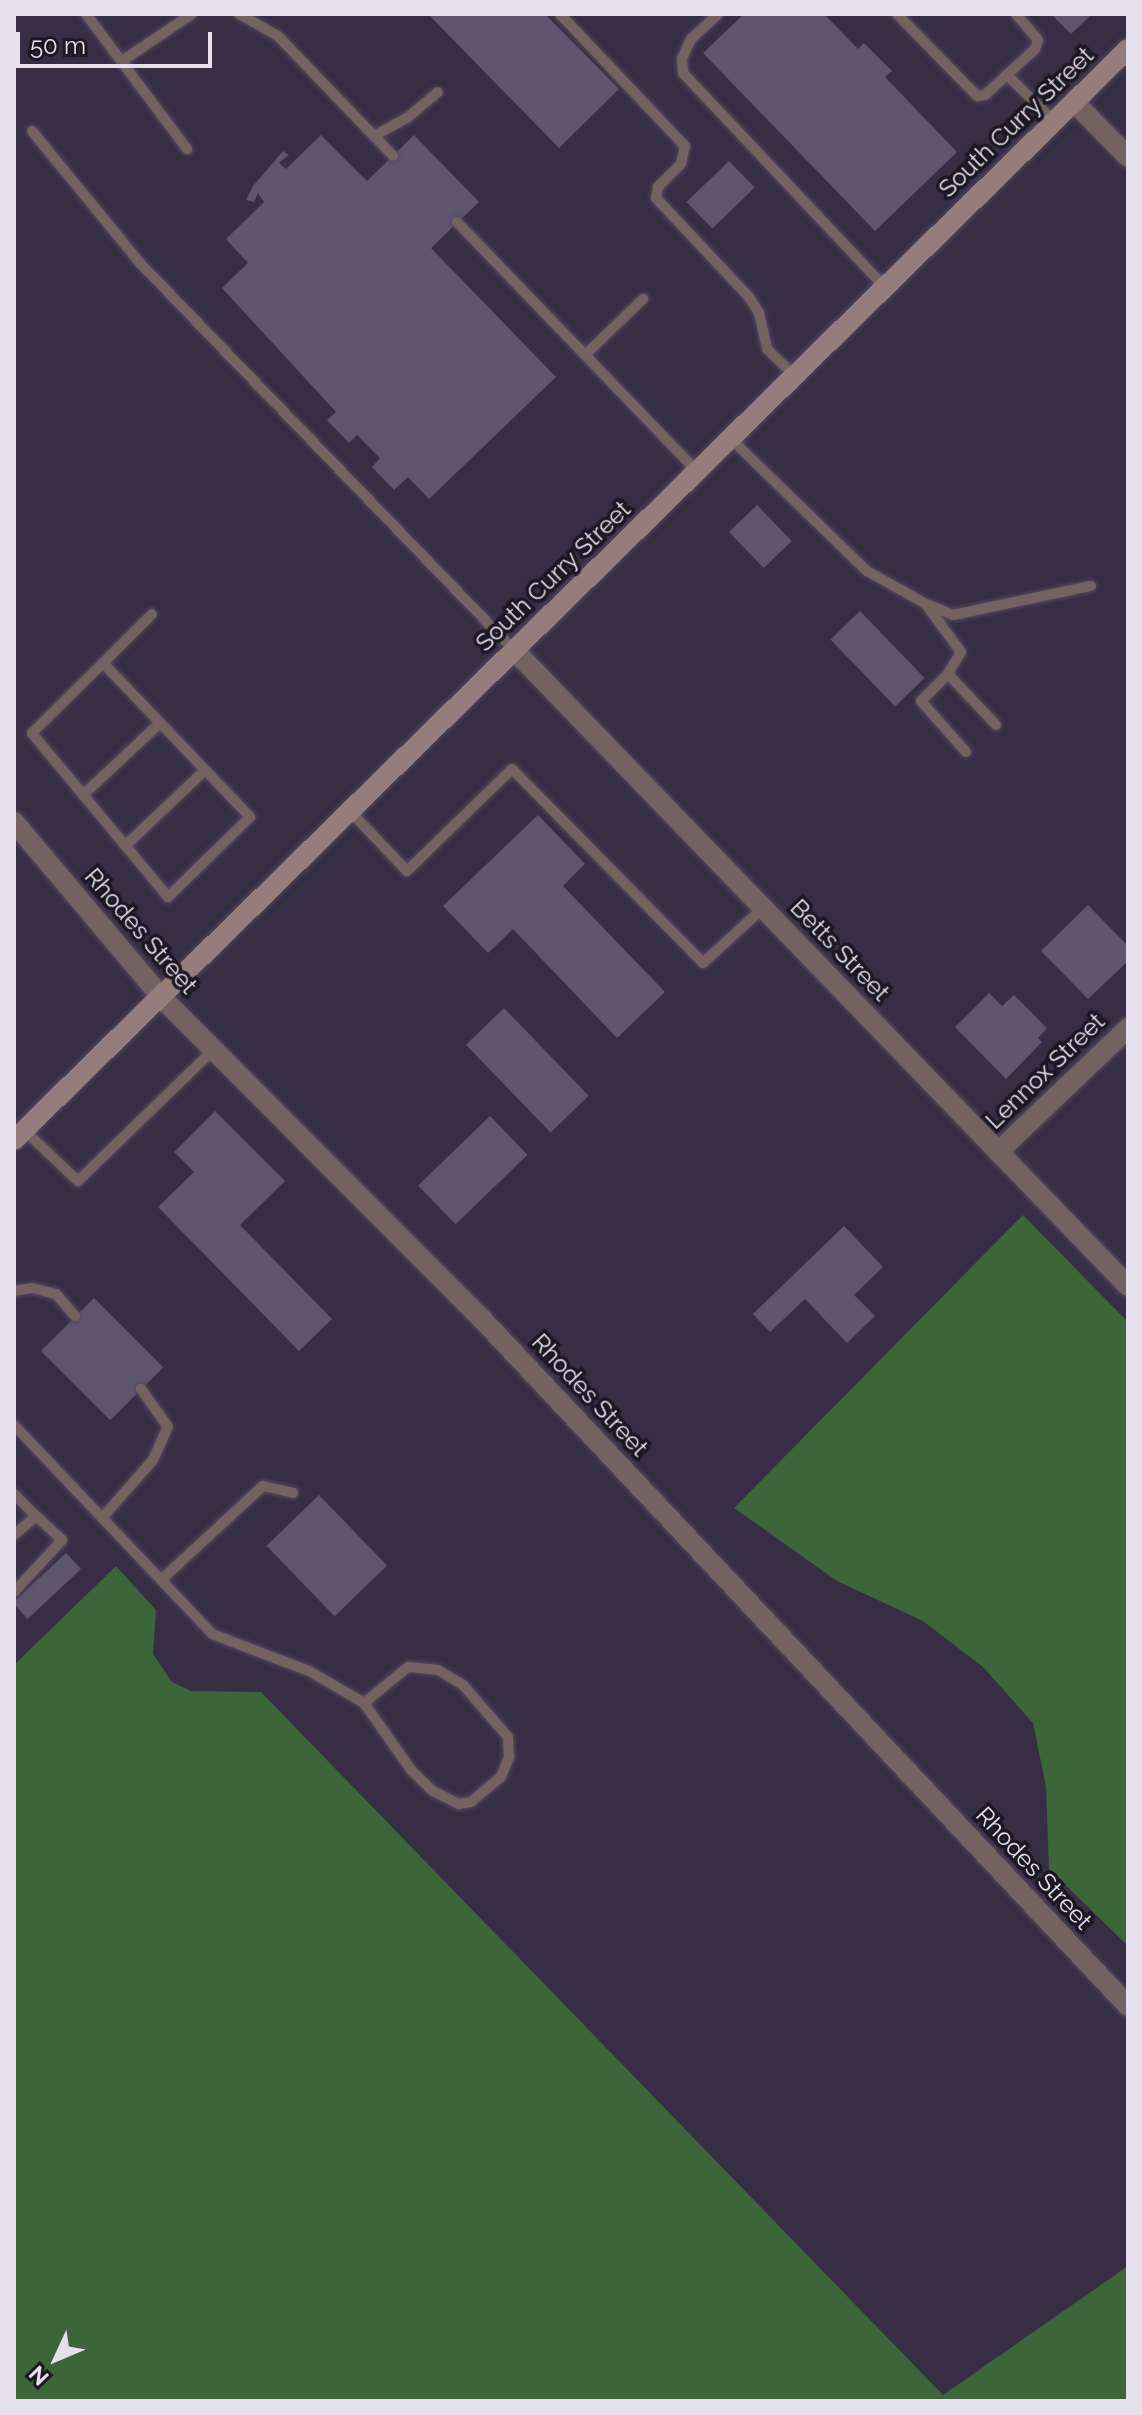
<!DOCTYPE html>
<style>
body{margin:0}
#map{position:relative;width:1142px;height:2415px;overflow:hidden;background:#372d45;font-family:Raleway,sans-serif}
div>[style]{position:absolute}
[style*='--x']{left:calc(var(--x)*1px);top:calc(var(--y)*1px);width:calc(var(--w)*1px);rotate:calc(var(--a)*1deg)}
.green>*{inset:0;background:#3c653a}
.building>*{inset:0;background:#60556f;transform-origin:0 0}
.roads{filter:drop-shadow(0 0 2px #534960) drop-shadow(0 0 2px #534960)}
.lane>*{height:10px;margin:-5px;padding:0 5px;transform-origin:5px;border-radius:5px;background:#726361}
.street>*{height:20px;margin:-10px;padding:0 10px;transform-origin:10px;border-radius:10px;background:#726361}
.secondary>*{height:20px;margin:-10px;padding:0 10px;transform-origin:10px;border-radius:10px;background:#957d7b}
span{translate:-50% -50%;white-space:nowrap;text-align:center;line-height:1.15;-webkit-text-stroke:7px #1c1823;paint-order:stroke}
.street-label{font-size:24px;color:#e5dfee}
.frame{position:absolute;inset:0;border:16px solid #e5dfee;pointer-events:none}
.north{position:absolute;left:16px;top:2319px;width:80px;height:80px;-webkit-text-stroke:6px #1c1823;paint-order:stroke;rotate:226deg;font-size:22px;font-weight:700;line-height:32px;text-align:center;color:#e5dfee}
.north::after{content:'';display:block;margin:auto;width:28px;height:36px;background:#e5dfee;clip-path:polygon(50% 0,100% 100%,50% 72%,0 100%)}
.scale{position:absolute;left:16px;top:32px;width:196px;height:36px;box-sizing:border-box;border:4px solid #e5dfee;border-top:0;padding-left:10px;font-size:24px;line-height:28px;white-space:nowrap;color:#e5dfee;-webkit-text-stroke:6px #1c1823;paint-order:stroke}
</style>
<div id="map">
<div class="green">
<i style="clip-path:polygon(1023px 1215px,1128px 1322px,1128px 1946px,1049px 1869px,1046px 1787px,1033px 1723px,983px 1667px,923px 1621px,837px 1581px,734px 1508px)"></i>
<i style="clip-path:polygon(116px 1566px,156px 1610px,153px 1654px,172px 1682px,191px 1691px,261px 1692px,943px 2395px,1128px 2266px,1128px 2401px,14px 2401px,14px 1665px)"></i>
</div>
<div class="building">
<i style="clip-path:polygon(428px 14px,545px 14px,619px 89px,559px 148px)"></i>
<i style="clip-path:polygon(744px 14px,824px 14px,858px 49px,864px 43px,892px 71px,885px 77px,957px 152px,875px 231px,703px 53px)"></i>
<i style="clip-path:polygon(1051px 14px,1092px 14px,1071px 34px)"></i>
<i style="clip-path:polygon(321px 135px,367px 181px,414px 135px,479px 202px,431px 248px,556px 377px,429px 499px,408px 477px,394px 490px,372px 467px,380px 458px,357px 435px,349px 443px,327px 420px,336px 412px,222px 288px,248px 263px,226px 239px,264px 202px,258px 193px,254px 202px,246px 200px,253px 186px,283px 151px,289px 155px,279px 163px,286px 169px)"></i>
<i style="left:729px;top:161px;width:37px;height:59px;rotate:46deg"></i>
<i style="left:757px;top:505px;width:50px;height:39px;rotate:46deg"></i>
<i style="left:860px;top:611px;width:93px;height:41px;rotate:46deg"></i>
<i style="clip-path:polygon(538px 815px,585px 864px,563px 886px,665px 992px,617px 1038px,513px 929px,488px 953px,443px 906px)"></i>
<i style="clip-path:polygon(1088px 905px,1128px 946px,1128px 961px,1088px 999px,1041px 951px)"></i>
<i style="clip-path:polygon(989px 993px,1002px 1006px,1014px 995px,1047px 1028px,1038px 1038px,1042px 1042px,1006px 1079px,955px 1027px)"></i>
<i style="left:504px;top:1008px;width:122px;height:53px;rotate:46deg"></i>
<i style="clip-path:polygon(215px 1111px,285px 1181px,240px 1225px,332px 1319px,299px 1351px,158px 1207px,194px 1172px,174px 1152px)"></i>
<i style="left:490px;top:1116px;width:54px;height:100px;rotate:46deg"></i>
<i style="clip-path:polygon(844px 1226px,883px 1267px,854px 1295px,875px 1316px,847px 1343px,805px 1299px,770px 1332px,753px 1314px)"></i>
<i style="left:94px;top:1298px;width:98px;height:75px;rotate:45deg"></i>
<i style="left:319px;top:1495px;width:98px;height:73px;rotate:46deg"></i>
<i style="left:66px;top:1553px;width:22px;height:73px;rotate:47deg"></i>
</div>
<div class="roads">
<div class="lane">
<i style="--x:86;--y:14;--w:169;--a:53.2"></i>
<i style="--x:239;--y:14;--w:45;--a:29.4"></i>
<i style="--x:278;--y:36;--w:166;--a:46.2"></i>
<i style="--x:560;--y:14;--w:182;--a:46.6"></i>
<i style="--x:685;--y:146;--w:18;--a:103"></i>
<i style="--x:681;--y:164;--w:33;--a:135"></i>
<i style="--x:658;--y:187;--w:11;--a:100"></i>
<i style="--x:656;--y:198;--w:136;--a:46.8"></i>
<i style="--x:749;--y:297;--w:19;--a:58"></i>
<i style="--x:759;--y:313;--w:37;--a:77"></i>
<i style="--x:767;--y:349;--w:36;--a:44"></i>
<i style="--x:718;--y:14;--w:37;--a:137"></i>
<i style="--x:691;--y:39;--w:21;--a:115"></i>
<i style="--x:682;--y:58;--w:15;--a:86"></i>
<i style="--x:683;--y:73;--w:293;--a:46.7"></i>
<i style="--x:897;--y:14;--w:115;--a:45.7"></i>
<i style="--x:977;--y:96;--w:8;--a:-7"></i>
<i style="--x:985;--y:95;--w:68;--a:-42.6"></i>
<i style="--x:1035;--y:49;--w:9;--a:-72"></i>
<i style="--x:1038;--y:40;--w:34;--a:-130"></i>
<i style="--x:122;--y:61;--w:84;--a:-33.9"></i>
<i style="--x:1007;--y:75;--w:66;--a:44.4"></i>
<i style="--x:32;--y:131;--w:171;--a:50.7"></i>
<i style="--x:140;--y:263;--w:538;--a:45.98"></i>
<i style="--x:374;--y:136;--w:38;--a:-29"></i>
<i style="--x:407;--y:118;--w:40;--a:-40"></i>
<i style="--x:457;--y:222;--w:346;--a:46.1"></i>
<i style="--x:585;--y:355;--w:81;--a:-44"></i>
<i style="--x:730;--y:438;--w:191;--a:44.2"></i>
<i style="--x:867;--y:571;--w:68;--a:29.2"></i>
<i style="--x:926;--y:604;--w:29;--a:22"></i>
<i style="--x:953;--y:615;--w:141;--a:-11.9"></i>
<i style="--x:927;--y:606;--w:57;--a:53.5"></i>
<i style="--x:961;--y:652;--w:26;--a:121"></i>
<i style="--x:948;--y:674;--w:70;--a:46.7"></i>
<i style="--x:103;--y:663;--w:213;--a:46.3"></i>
<i style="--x:250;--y:817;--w:115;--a:135.7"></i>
<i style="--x:168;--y:897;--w:213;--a:-129.7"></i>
<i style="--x:32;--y:733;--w:100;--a:-44.6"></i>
<i style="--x:103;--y:663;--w:69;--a:-45"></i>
<i style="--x:948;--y:674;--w:38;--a:135"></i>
<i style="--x:921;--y:701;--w:68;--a:48.6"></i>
<i style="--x:83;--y:795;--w:105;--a:-43.1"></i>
<i style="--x:350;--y:811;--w:83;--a:46.5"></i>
<i style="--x:407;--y:871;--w:146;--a:-44.2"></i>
<i style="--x:512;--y:769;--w:272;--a:45.4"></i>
<i style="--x:703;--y:963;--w:81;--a:-42.5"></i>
<i style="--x:125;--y:846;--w:110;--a:-43.5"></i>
<i style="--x:24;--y:1130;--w:74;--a:43.4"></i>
<i style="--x:78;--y:1181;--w:188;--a:-44.1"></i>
<i style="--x:14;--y:1291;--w:18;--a:-9"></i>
<i style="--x:32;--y:1288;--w:25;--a:14"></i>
<i style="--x:56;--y:1294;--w:29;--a:49"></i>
<i style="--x:14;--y:1425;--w:288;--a:46.5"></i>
<i style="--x:212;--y:1634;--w:104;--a:20.9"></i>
<i style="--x:309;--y:1671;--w:64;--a:30.2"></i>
<i style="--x:364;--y:1703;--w:83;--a:54.8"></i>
<i style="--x:412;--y:1771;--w:29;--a:44"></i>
<i style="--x:433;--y:1791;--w:29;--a:27"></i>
<i style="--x:459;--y:1804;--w:12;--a:-9"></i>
<i style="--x:471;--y:1802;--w:39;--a:-40"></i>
<i style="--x:501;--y:1777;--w:22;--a:-68"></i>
<i style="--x:509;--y:1757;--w:20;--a:-93"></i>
<i style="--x:508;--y:1737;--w:69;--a:-130.9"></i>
<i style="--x:463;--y:1685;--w:29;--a:-149"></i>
<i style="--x:438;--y:1670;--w:30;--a:-174"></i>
<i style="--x:408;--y:1667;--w:57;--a:140.7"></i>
<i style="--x:14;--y:1494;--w:31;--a:45"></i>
<i style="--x:36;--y:1516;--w:29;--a:139"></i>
<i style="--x:102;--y:1518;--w:77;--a:-48.7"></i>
<i style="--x:153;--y:1460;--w:36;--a:-66"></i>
<i style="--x:168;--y:1427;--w:47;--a:-125.4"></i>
<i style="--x:161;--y:1580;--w:139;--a:-42.7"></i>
<i style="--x:263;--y:1486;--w:31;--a:13"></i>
<i style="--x:14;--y:1592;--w:71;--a:-47.3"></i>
<i style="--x:62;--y:1540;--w:35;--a:-137"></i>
</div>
<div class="street">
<i style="--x:1074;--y:102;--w:77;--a:45.5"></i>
<i style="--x:514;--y:650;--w:884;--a:46.01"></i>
<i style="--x:14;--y:822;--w:230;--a:49.9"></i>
<i style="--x:162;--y:998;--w:453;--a:45.1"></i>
<i style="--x:482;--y:1319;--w:943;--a:46.76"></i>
<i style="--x:998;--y:1152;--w:180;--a:-43.6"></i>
</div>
<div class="secondary">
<i style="--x:14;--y:1140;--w:1559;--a:-44.4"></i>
</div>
</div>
<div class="street-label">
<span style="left:1016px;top:122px;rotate:-44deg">South Curry Street</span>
<span style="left:553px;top:576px;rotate:-44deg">South Curry Street</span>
<span style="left:141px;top:931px;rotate:49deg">Rhodes Street</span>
<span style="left:840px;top:950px;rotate:46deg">Betts Street</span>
<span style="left:1045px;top:1071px;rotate:-44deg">Lennox Street</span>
<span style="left:590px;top:1395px;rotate:47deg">Rhodes Street</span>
<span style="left:1034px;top:1868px;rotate:47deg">Rhodes Street</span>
</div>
<div class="frame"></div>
<div class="north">N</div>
<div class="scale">50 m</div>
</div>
